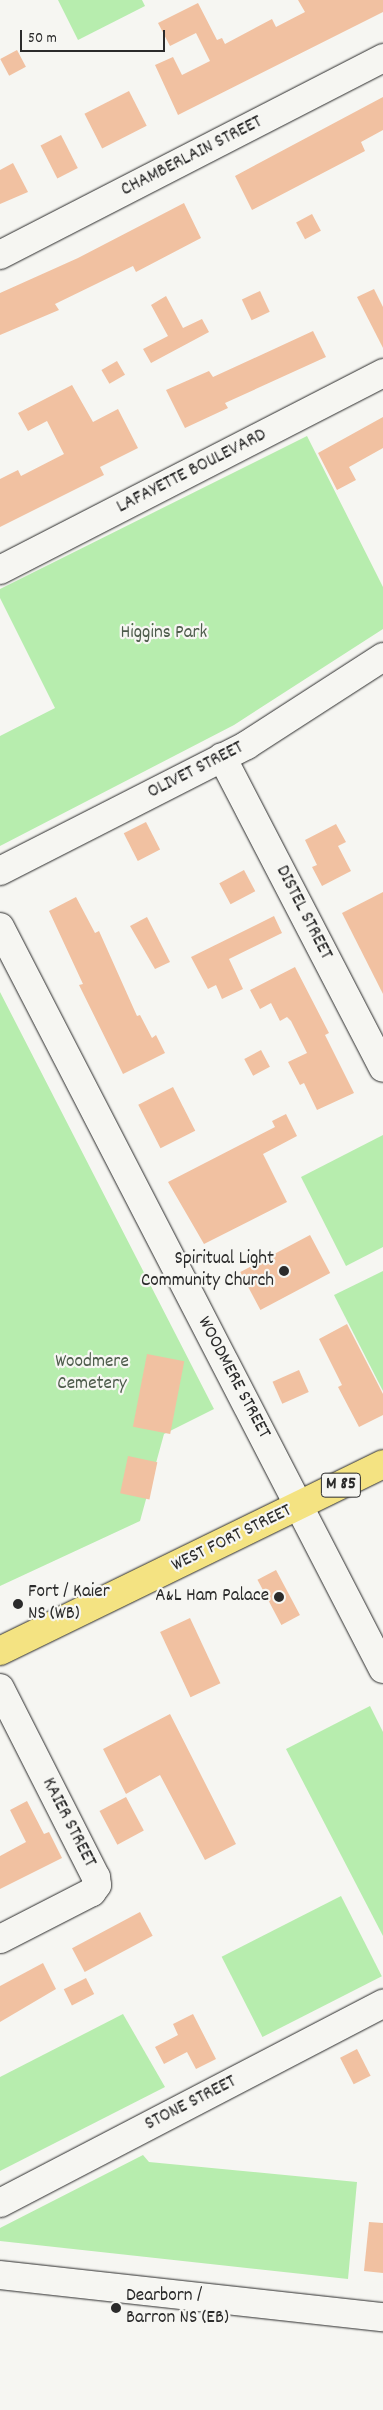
<!DOCTYPE html>
<style>
body{margin:0}
#map{position:relative;width:383px;height:2410px;overflow:hidden;background:#f6f6f2;font-family:Dekko,sans-serif}
div>[style]{position:absolute}
[style*='--x']{left:calc(var(--x)*1px);top:calc(var(--y)*1px);width:calc(var(--w)*1px);rotate:calc(var(--a)*1deg)}
.green>*{inset:0;background:#b7edae;transform-origin:0 0}
.building>*{inset:0;background:#f1c1a1;transform-origin:0 0}
.roads{filter:drop-shadow(0 0 1px #2b2b2b) drop-shadow(0 0 1px #2b2b2b)}
.minor>*{height:28px;margin:-14px;padding:0 14px;transform-origin:14px;border-radius:14px;background:#f6f6f2}
.major>*{height:28px;margin:-14px;padding:0 14px;transform-origin:14px;border-radius:14px;background:#f4e382}
.dots>*{width:14px;height:14px;translate:-50% -50%;box-sizing:border-box;border:2px solid #f6f6f2;border-radius:50%}
span{translate:-50% -50%;white-space:nowrap;text-align:center;line-height:1.15;-webkit-text-stroke:4.5px #f6f6f2;paint-order:stroke}
.shield-label span{padding:1px 4px;background:#f6f6f2;border:1px solid;border-radius:4px;-webkit-text-stroke-width:0}
.shield-label{font-size:18px;color:#2b2b2b;font-weight:700}
.street-label{font-size:19px;color:#2b2b2b}
.park-label{font-size:19px;color:#4e5c4c}
.poi-label{font-size:19px;color:#2b2b2b}
.right{translate:-100% -50%;text-align:right}
.left{translate:0 -50%;text-align:left}
.scale{position:absolute;left:20px;top:30px;width:145px;height:22px;box-sizing:border-box;border:2px solid #2b2b2b;border-top:0;padding-left:6px;font-size:15px;line-height:18px;white-space:nowrap;color:#2b2b2b;-webkit-text-stroke:4px #f6f6f2;paint-order:stroke}
</style>
<div id="map">
<div class="green">
<i style="clip-path:polygon(58px 0,142px 0,145px 6px,78px 40px)"></i>
<i style="clip-path:polygon(307px 436px,383px 587px,383px 629px,234px 725px,0 846px,0 736px,55px 708px,0 598px,0 589px)"></i>
<i style="clip-path:polygon(0 992px,214px 1409px,164px 1434px,140px 1521px,0 1586px)"></i>
<i style="clip-path:polygon(383px 1135px,383px 1247px,346px 1266px,301px 1177px)"></i>
<i style="clip-path:polygon(383px 1271px,383px 1391px,334px 1295px)"></i>
<i style="clip-path:polygon(370px 1706px,383px 1732px,383px 1936px,286px 1749px)"></i>
<i style="left:341px;top:1896px;width:90px;height:134px;rotate:63deg"></i>
<i style="clip-path:polygon(123px 2014px,165px 2087px,0 2171px,0 2077px)"></i>
<i style="clip-path:polygon(143px 2155px,149px 2162px,357px 2182px,348px 2279px,0 2241px,0 2228px)"></i>
</div>
<div class="building">
<i style="clip-path:polygon(298px 0,383px 0,383px 12px,178px 115px,155px 65px,173px 57px,182px 75px,210px 61px,196px 33px,170px 46px,158px 23px,198px 3px,217px 40px,222px 38px,225px 44px,272px 19px,276px 27px,305px 12px)"></i>
<i style="left:17px;top:50px;width:19px;height:19px;rotate:62deg"></i>
<i style="left:129px;top:91px;width:39px;height:50px;rotate:63deg"></i>
<i style="clip-path:polygon(383px 97px,383px 130px,361px 142px,365px 151px,252px 210px,235px 176px)"></i>
<i style="left:61px;top:135px;width:37px;height:23px;rotate:63deg"></i>
<i style="clip-path:polygon(13px 163px,28px 192px,0 204px,0 170px)"></i>
<i style="clip-path:polygon(184px 203px,201px 238px,136px 272px,133px 266px,55px 304px,59px 310px,0 335px,0 293px,78px 258px)"></i>
<i style="left:312px;top:214px;width:19px;height:18px;rotate:62deg"></i>
<i style="clip-path:polygon(374px 289px,383px 307px,383px 348px,357px 297px)"></i>
<i style="left:260px;top:291px;width:23px;height:20px;rotate:65deg"></i>
<i style="clip-path:polygon(166px 296px,183px 328px,202px 319px,209px 332px,151px 363px,143px 349px,168px 336px,151px 305px)"></i>
<i style="clip-path:polygon(313px 331px,326px 357px,225px 403px,228px 408px,185px 428px,166px 390px,209px 371px,213px 377px)"></i>
<i style="left:117px;top:361px;width:16px;height:18px;rotate:60deg"></i>
<i style="clip-path:polygon(72px 385px,93px 422px,118px 409px,138px 448px,100px 467px,104px 475px,0 527px,0 479px,18px 470px,21px 476px,64px 454px,47px 421px,28px 431px,18px 413px)"></i>
<i style="clip-path:polygon(383px 417px,383px 448px,349px 467px,356px 480px,337px 490px,318px 453px)"></i>
<i style="left:146px;top:822px;width:31px;height:25px;rotate:63deg"></i>
<i style="clip-path:polygon(336px 824px,346px 842px,338px 846px,351px 871px,322px 886px,312px 867px,317px 865px,305px 840px)"></i>
<i style="left:244px;top:870px;width:24px;height:28px;rotate:62deg"></i>
<i style="clip-path:polygon(383px 892px,383px 994px,342px 913px)"></i>
<i style="clip-path:polygon(76px 897px,95px 933px,99px 931px,137px 1016px,140px 1015px,152px 1038px,156px 1035px,165px 1053px,123px 1074px,79px 985px,83px 984px,49px 911px)"></i>
<i style="clip-path:polygon(274px 916px,282px 933px,229px 959px,243px 989px,222px 999px,216px 985px,208px 989px,191px 957px)"></i>
<i style="clip-path:polygon(147px 917px,170px 962px,155px 969px,130px 926px)"></i>
<i style="clip-path:polygon(295px 967px,329px 1033px,325px 1035px,354px 1093px,317px 1110px,304px 1083px,300px 1085px,288px 1062px,307px 1053px,291px 1021px,287px 1017px,280px 1021px,271px 1003px,260px 1009px,250px 990px)"></i>
<i style="left:261px;top:1050px;width:19px;height:19px;rotate:62deg"></i>
<i style="left:173px;top:1087px;width:49px;height:39px;rotate:63deg"></i>
<i style="clip-path:polygon(286px 1114px,297px 1136px,263px 1154px,287px 1202px,204px 1244px,168px 1182px,275px 1127px,272px 1121px)"></i>
<i style="left:310px;top:1235px;width:43px;height:79px;rotate:62deg"></i>
<i style="clip-path:polygon(347px 1324px,383px 1394px,383px 1415px,359px 1427px,338px 1387px,342px 1385px,319px 1339px)"></i>
<i style="left:147px;top:1354px;width:38px;height:74px;rotate:11deg"></i>
<i style="left:299px;top:1370px;width:24px;height:29px;rotate:66deg"></i>
<i style="left:128px;top:1456px;width:30px;height:38px;rotate:12deg"></i>
<i style="left:276px;top:1570px;width:51px;height:21px;rotate:62deg"></i>
<i style="left:190px;top:1618px;width:72px;height:33px;rotate:65deg"></i>
<i style="clip-path:polygon(170px 1714px,236px 1844px,205px 1860px,160px 1775px,126px 1794px,103px 1749px)"></i>
<i style="left:126px;top:1797px;width:38px;height:30px;rotate:62deg"></i>
<i style="clip-path:polygon(27px 1801px,44px 1834px,49px 1832px,62px 1858px,0 1889px,0 1856px,26px 1842px,10px 1810px)"></i>
<i style="left:140px;top:1912px;width:27px;height:77px;rotate:62deg"></i>
<i style="clip-path:polygon(43px 1963px,56px 1989px,0 2022px,0 1986px)"></i>
<i style="left:86px;top:1978px;width:18px;height:25px;rotate:63deg"></i>
<i style="clip-path:polygon(193px 2014px,216px 2059px,196px 2069px,187px 2052px,164px 2064px,155px 2047px,178px 2035px,173px 2024px)"></i>
<i style="left:357px;top:2049px;width:30px;height:19px;rotate:63deg"></i>
<i style="clip-path:polygon(369px 2222px,383px 2223px,383px 2273px,364px 2271px)"></i>
</div>
<div class="roads">
<div class="minor">
<i style="--x:0;--y:255;--w:431;--a:-27.2"></i>
<i style="--x:0;--y:570;--w:431;--a:-27.2"></i>
<i style="--x:222;--y:757;--w:350;--a:62.6"></i>
<i style="--x:0;--y:871;--w:277;--a:-27"></i>
<i style="--x:247;--y:745;--w:162;--a:-32.9"></i>
<i style="--x:0;--y:927;--w:835;--a:62.7"></i>
<i style="--x:0;--y:1688;--w:212;--a:63.1"></i>
<i style="--x:96;--y:1877;--w:8;--a:83"></i>
<i style="--x:97;--y:1885;--w:9;--a:126"></i>
<i style="--x:92;--y:1892;--w:103;--a:152.9"></i>
<i style="--x:0;--y:2203;--w:432;--a:-27.5"></i>
<i style="--x:0;--y:2275;--w:385;--a:6.3"></i>
</div>
<div class="major">
<i style="--x:0;--y:1651;--w:426;--a:-26"></i>
</div>
</div>
<div class="dots">
<i style="left:284px;top:1271px;background:#2b2b2b"></i>
<i style="left:279px;top:1597px;background:#2b2b2b"></i>
<i style="left:18px;top:1604px;background:#2b2b2b"></i>
<i style="left:116px;top:2308px;background:#2b2b2b"></i>
</div>
<div class="shield-label">
<span style="left:341px;top:1485px">M 85</span>
</div>
<div class="street-label">
<span style="left:192px;top:157px;rotate:-27deg">CHAMBERLAIN STREET</span>
<span style="left:192px;top:472px;rotate:-27deg">LAFAYETTE BOULEVARD</span>
<span style="left:196px;top:771px;rotate:-27deg">OLIVET STREET</span>
<span style="left:303px;top:913px;rotate:63deg">DISTEL STREET</span>
<span style="left:233px;top:1378px;rotate:62deg">WOODMERE STREET</span>
<span style="left:232px;top:1539px;rotate:-26deg">WEST FORT STREET</span>
<span style="left:68px;top:1823px;rotate:63deg">KAIER STREET</span>
<span style="left:191px;top:2104px;rotate:-27deg">STONE STREET</span>
</div>
<div class="park-label">
<span style="left:164px;top:634px">Higgins Park</span>
<span style="left:92px;top:1374px">Woodmere<br>Cemetery</span>
</div>
<div class="poi-label">
<span class="right" style="left:274px;top:1271px">Spiritual Light<br>Community Church</span>
<span class="left" style="left:28px;top:1604px">Fort / Kaier<br>NS (WB)</span>
<span class="right" style="left:269px;top:1597px">A&amp;L Ham Palace</span>
<span class="left" style="left:126px;top:2308px">Dearborn /<br>Barron NS (EB)</span>
</div>
<div class="scale">50 m</div>
</div>
